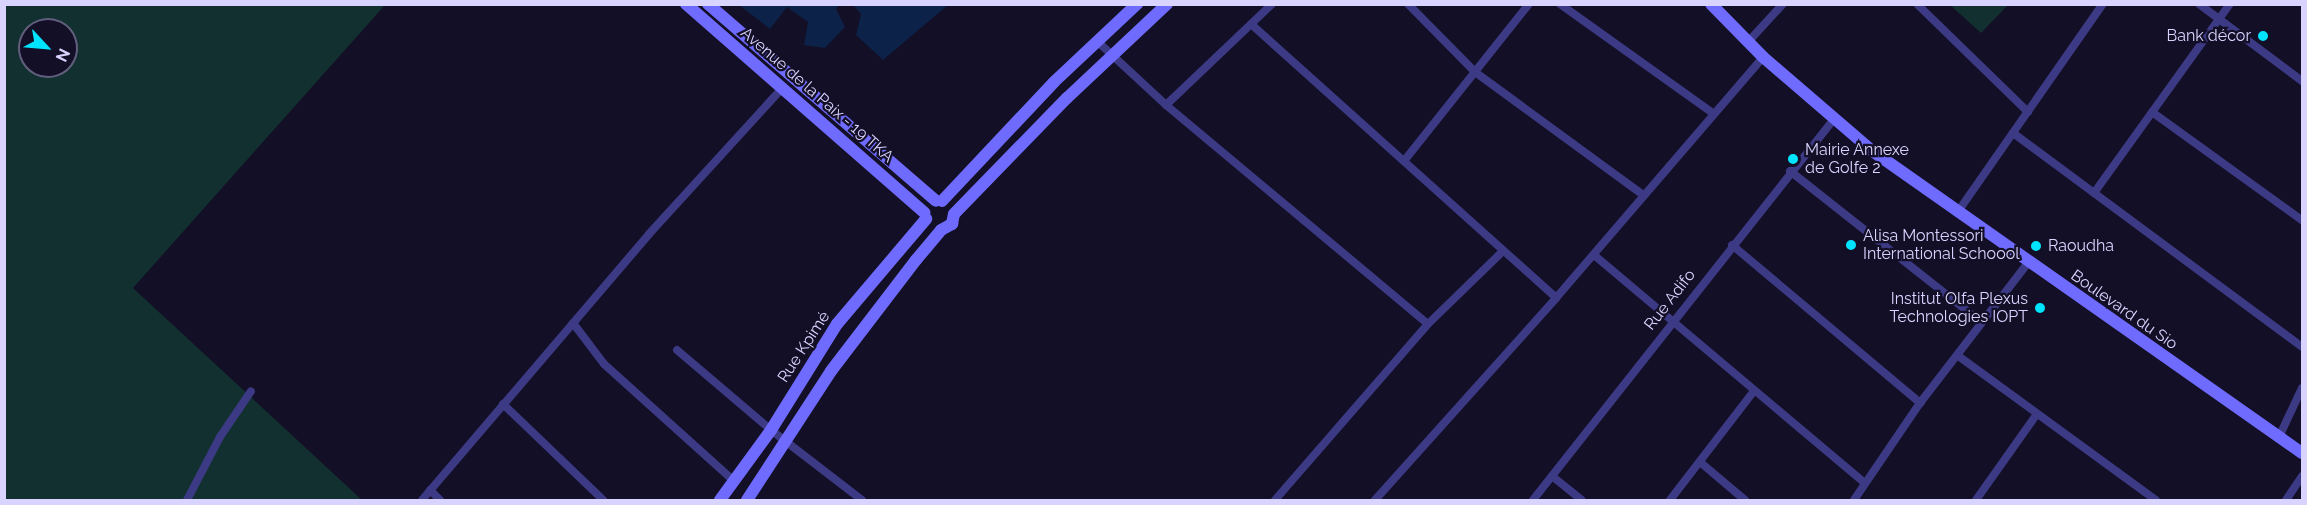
<!DOCTYPE html>
<meta charset="utf-8">
<style>
body{margin:0}
#map{position:relative;width:2307px;height:505px;overflow:hidden;background:#130f26;font-family:Raleway,sans-serif}
div>[style]{position:absolute}
[style*='--x']{left:calc(var(--x)*1px);top:calc(var(--y)*1px);width:calc(var(--w)*1px);rotate:calc(var(--a)*1deg)}
.green>*{inset:0;background:#12302f}
.water>*{inset:0;background:#0c2248}
.street>*{height:8px;margin:-4px;padding:0 4px;transform-origin:4px;border-radius:4px;background:#3d3a85}
.secondary>*{height:12px;margin:-6px;padding:0 6px;transform-origin:6px;border-radius:6px;background:#6f6bff}
.dots>*{width:16px;height:16px;translate:-50% -50%;box-sizing:border-box;border:3px solid #130f26;border-radius:50%}
span{translate:-50% -50%;white-space:nowrap;text-align:center;line-height:1.15;-webkit-text-stroke:4.5px #130f26;paint-order:stroke}
.poi-label{font-size:16px;color:#d9d4ff}
.right{translate:-100% -50%;text-align:right}
.left{translate:0 -50%;text-align:left}
.street-label{font-size:16px;color:#d9d4ff}
.frame{position:absolute;inset:0;border:6px solid #d9d4ff;pointer-events:none}
.north{position:absolute;left:18px;top:18px;width:60px;height:60px;box-sizing:border-box;background:#130f26;border:2px solid #625e7d;border-radius:50%;rotate:116deg;font-size:16px;font-weight:700;line-height:24px;text-align:center;color:#d9d4ff}
.north::after{content:'';display:block;margin:auto;width:21px;height:27px;background:#00e5ff;clip-path:polygon(50% 0,100% 100%,50% 72%,0 100%)}
</style>
<div id="map">
<div class="green">
<i style="clip-path:polygon(evenodd,4px 5px,385px 5px,133px 288px,362px 500px,5px 500px,4px 5px,30px 30px,66px 30px,66px 66px,30px 66px,30px 30px)"></i>
<i style="clip-path:polygon(1950px 5px,2008px 5px,1981px 33px)"></i>
</div>
<div class="water">
<i style="clip-path:polygon(739px 5px,839px 5px,836px 9px,845px 27px,825px 48px,804px 45px,808px 22px,787px 7px,770px 29px)"></i>
<i style="clip-path:polygon(853px 5px,948px 5px,883px 60px,856px 35px,861px 14px)"></i>
</div>
<div class="street">
<i style="--x:1408;--y:4;--w:95;--a:45.4"></i>
<i style="--x:1475;--y:72;--w:208;--a:36.2"></i>
<i style="--x:1560;--y:4;--w:188;--a:35.5"></i>
<i style="--x:1917;--y:4;--w:155;--a:44.2"></i>
<i style="--x:2199;--y:4;--w:129;--a:36.8"></i>
<i style="--x:1251;--y:24;--w:410;--a:41.9"></i>
<i style="--x:1098;--y:42;--w:93;--a:42.8"></i>
<i style="--x:1166;--y:105;--w:341;--a:39.9"></i>
<i style="--x:1748;--y:42;--w:52;--a:-47.4"></i>
<i style="--x:1166;--y:105;--w:146;--a:-43.6"></i>
<i style="--x:2152;--y:112;--w:185;--a:35.8"></i>
<i style="--x:2013;--y:133;--w:360;--a:36.5"></i>
<i style="--x:1404;--y:161;--w:201;--a:-51.5"></i>
<i style="--x:1790;--y:171;--w:243;--a:38.3"></i>
<i style="--x:2094;--y:193;--w:233;--a:-54.3"></i>
<i style="--x:1957;--y:213;--w:255;--a:-55.1"></i>
<i style="--x:1732;--y:245;--w:246;--a:40"></i>
<i style="--x:1594;--y:255;--w:354;--a:40.1"></i>
<i style="--x:573;--y:323;--w:51;--a:52.9"></i>
<i style="--x:604;--y:364;--w:176;--a:42"></i>
<i style="--x:677;--y:350;--w:123;--a:40.4"></i>
<i style="--x:771;--y:430;--w:115;--a:37.6"></i>
<i style="--x:1957;--y:355;--w:246;--a:36.1"></i>
<i style="--x:503;--y:404;--w:139;--a:43.8"></i>
<i style="--x:2279;--y:437;--w:54;--a:-64.9"></i>
<i style="--x:1700;--y:462;--w:59;--a:40.2"></i>
<i style="--x:1552;--y:476;--w:38;--a:39"></i>
<i style="--x:430;--y:490;--w:14;--a:45"></i>
<i style="--x:187;--y:500;--w:71;--a:-62.4"></i>
<i style="--x:220;--y:437;--w:55;--a:-56"></i>
<i style="--x:422;--y:500;--w:350;--a:-49.5"></i>
<i style="--x:649;--y:234;--w:199;--a:-47.6"></i>
<i style="--x:1275;--y:500;--w:233;--a:-49"></i>
<i style="--x:1428;--y:324;--w:103;--a:-44.2"></i>
<i style="--x:1375;--y:500;--w:271;--a:-48.1"></i>
<i style="--x:1556;--y:298;--w:318;--a:-49.3"></i>
<i style="--x:1533;--y:500;--w:484;--a:-51.7"></i>
<i style="--x:1670;--y:500;--w:138;--a:-52.4"></i>
<i style="--x:1854;--y:500;--w:117;--a:-55.8"></i>
<i style="--x:1920;--y:403;--w:177;--a:-52.4"></i>
<i style="--x:1976;--y:500;--w:105;--a:-54.7"></i>
<i style="--x:2286;--y:500;--w:29;--a:-56"></i>
</div>
<div class="secondary">
<i style="--x:686;--y:4;--w:317;--a:41.2"></i>
<i style="--x:708;--y:4;--w:301;--a:40.8"></i>
<i style="--x:1711;--y:4;--w:74;--a:45.5"></i>
<i style="--x:1763;--y:57;--w:143;--a:40.7"></i>
<i style="--x:1871;--y:150;--w:527;--a:35.11"></i>
<i style="--x:942;--y:201;--w:163;--a:-46.7"></i>
<i style="--x:1054;--y:82;--w:114;--a:-43.2"></i>
<i style="--x:720;--y:500;--w:87;--a:-53.9"></i>
<i style="--x:771;--y:430;--w:125;--a:-58.1"></i>
<i style="--x:837;--y:324;--w:138;--a:-49.7"></i>
<i style="--x:747;--y:500;--w:154;--a:-56.9"></i>
<i style="--x:831;--y:371;--w:140;--a:-52.6"></i>
<i style="--x:916;--y:260;--w:39;--a:-50"></i>
<i style="--x:941;--y:230;--w:13;--a:-29"></i>
<i style="--x:952;--y:224;--w:10;--a:-79"></i>
<i style="--x:954;--y:214;--w:162;--a:-45.8"></i>
<i style="--x:1067;--y:98;--w:137;--a:-43.2"></i>
</div>
<div class="dots">
<i style="left:2263px;top:36px;background:#00e5ff"></i>
<i style="left:1793px;top:159px;background:#00e5ff"></i>
<i style="left:1851px;top:245px;background:#00e5ff"></i>
<i style="left:2036px;top:246px;background:#00e5ff"></i>
<i style="left:2040px;top:308px;background:#00e5ff"></i>
</div>
<div class="poi-label">
<span class="right" style="left:2251px;top:36px">Bank décor</span>
<span class="left" style="left:1805px;top:159px">Mairie Annexe<br>de Golfe 2</span>
<span class="left" style="left:1863px;top:245px">Alisa Montessori<br>International Schoool</span>
<span class="left" style="left:2048px;top:246px">Raoudha</span>
<span class="right" style="left:2028px;top:308px">Institut Olfa Plexus<br>Technologies IOPT</span>
</div>
<div class="street-label">
<span style="left:817px;top:95px;rotate:41deg">Avenue de la Paix - 19 TKA</span>
<span style="left:1670px;top:300px;rotate:-52deg">Rue Adifo</span>
<span style="left:2124px;top:310px;rotate:35deg">Boulevard du Sio</span>
<span style="left:804px;top:347px;rotate:-57deg">Rue Kpimé</span>
</div>
<div class="frame"></div>
<div class="north">N</div>
</div>
